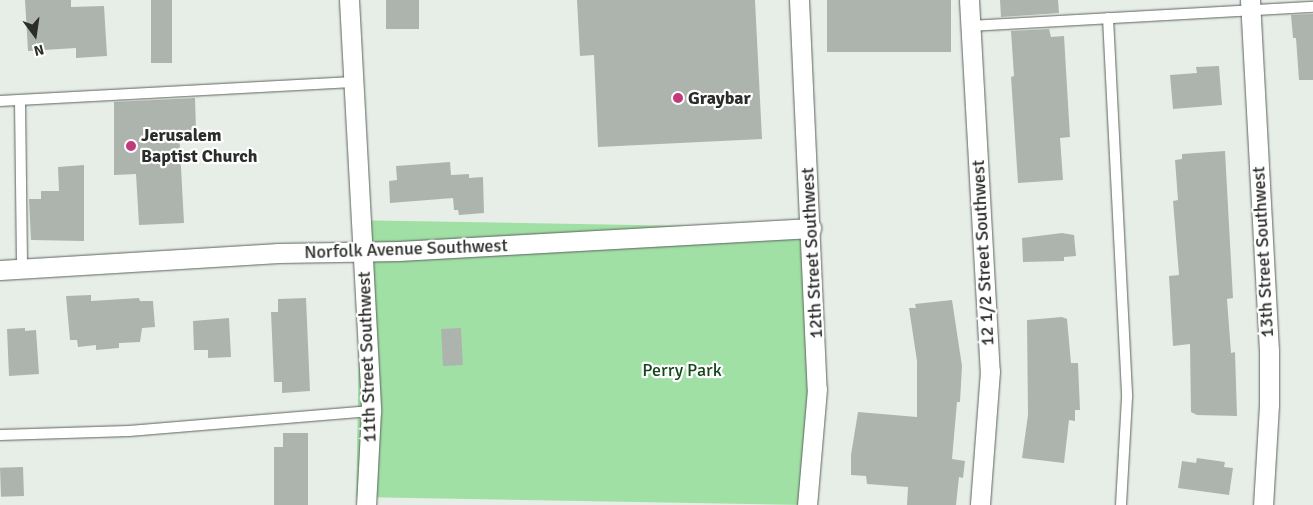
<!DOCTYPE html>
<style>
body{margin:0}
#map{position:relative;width:1313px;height:505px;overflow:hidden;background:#e7eee7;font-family:Signika,sans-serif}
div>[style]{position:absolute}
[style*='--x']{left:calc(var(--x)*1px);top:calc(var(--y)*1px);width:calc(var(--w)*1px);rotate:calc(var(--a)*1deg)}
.green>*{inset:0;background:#a1e0a5;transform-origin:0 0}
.building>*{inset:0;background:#adb4ae;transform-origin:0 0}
.roads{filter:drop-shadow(0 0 1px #5d635e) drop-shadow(0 0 1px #5d635e)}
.lane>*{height:10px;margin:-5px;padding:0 5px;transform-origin:5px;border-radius:5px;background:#fff}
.street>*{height:19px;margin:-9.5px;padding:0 9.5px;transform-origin:9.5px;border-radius:9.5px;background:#fff}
.dots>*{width:14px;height:14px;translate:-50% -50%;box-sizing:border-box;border:2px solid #fff;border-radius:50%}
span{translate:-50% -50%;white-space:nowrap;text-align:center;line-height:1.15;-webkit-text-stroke:4.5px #fff;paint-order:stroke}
.poi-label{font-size:18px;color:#2a2d2a;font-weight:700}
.left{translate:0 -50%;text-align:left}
.street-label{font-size:18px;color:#2a2d2a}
.park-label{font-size:18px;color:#15461d}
.north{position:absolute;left:10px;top:10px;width:50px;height:50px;-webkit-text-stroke:4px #fff;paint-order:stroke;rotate:166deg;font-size:14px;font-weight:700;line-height:20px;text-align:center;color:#2a2d2a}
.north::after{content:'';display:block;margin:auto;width:18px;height:22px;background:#2a2d2a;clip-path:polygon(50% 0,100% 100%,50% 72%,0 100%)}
</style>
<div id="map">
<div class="green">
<i style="left:811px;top:228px;width:277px;height:450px;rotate:91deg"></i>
</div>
<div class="building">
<i style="clip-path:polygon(25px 0,71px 0,71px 7px,104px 6px,107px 56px,76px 58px,76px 48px,28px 51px)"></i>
<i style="left:151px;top:0;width:21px;height:63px"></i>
<i style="left:386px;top:0;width:33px;height:29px"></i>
<i style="clip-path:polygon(577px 0,755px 0,762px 139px,598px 147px,594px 55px,580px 56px)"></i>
<i style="left:827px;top:0;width:124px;height:52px"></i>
<i style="clip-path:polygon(1000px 0,1058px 0,1059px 13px,1001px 17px)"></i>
<i style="clip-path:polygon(1313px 14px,1313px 80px,1299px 80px,1296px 38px,1293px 38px,1291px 15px)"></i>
<i style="clip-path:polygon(1049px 29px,1051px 37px,1064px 36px,1070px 137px,1060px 138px,1063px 180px,1018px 183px,1011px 77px,1014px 76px,1011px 31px)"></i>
<i style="clip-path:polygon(1219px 66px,1222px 105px,1173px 109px,1170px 75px,1197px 73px,1196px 67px)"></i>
<i style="clip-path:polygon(195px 98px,196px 130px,179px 131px,184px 223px,139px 225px,136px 174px,114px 175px,114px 102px)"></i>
<i style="clip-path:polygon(1225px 151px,1233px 298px,1227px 299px,1231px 353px,1235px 352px,1237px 416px,1197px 415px,1191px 412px,1190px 344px,1173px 346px,1169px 276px,1179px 275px,1173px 201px,1178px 200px,1175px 160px,1182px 159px,1182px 154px)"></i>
<i style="clip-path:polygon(450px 162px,451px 175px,469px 174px,469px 178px,483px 177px,484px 213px,459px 215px,458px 210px,454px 210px,453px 198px,390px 203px,389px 181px,397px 180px,396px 166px)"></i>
<i style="clip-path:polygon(84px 165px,84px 241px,31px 240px,29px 199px,41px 199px,41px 191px,59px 191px,58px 167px)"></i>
<i style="clip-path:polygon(1062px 233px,1074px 235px,1076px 256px,1064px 257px,1064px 261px,1023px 262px,1022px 238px)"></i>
<i style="clip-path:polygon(91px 295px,91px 301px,139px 298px,140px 301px,153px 301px,155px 327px,142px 328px,140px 342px,119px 343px,119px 348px,96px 350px,96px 345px,78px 347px,77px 340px,70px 340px,66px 296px)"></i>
<i style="clip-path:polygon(306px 298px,310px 391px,282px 393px,282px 382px,274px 382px,271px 312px,278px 312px,278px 299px)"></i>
<i style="clip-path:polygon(952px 300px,962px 366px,960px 402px,957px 402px,952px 459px,965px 461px,963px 478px,959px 477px,956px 505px,907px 505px,908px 487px,867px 484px,866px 476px,851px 475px,851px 455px,858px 412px,917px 417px,917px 361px,909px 308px,916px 308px,915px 304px)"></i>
<i style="clip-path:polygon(1062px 317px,1067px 319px,1071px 363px,1078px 363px,1080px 410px,1075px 410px,1075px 421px,1069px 420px,1064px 463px,1022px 458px,1028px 415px,1027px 320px)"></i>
<i style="clip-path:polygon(229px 318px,231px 357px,208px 358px,208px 350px,194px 350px,193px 321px)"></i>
<i style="clip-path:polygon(25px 328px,25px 331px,36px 330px,39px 374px,9px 376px,7px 329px)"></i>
<i style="left:461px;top:328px;width:37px;height:20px;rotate:87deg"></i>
<i style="clip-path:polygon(283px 433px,308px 433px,308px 505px,274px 505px,274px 447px,283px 447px)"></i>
<i style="clip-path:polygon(1197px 458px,1225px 462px,1224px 467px,1233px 468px,1229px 495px,1178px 488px,1182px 461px,1196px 463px)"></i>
<i style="left:23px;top:467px;width:29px;height:23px;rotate:88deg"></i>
</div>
<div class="roads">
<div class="lane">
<i style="--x:1108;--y:18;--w:380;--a:87.1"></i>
<i style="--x:1127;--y:398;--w:107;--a:93.2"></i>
<i style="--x:970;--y:26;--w:344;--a:-3.2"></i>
<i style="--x:0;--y:101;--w:353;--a:-3.1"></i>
<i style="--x:20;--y:101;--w:168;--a:89.3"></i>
<i style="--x:0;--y:435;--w:129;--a:-1.8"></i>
<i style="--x:129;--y:431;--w:243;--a:-4.7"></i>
</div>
<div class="street">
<i style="--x:349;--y:0;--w:412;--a:86.9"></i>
<i style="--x:371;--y:411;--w:94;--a:93"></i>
<i style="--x:799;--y:0;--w:389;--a:87.4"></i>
<i style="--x:817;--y:389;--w:116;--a:94.9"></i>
<i style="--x:969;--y:0;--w:372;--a:86.8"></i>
<i style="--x:990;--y:371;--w:134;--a:94.3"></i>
<i style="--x:1250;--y:0;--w:351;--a:86.9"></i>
<i style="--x:1269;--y:350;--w:55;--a:90"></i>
<i style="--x:1269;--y:405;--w:100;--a:93.4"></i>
<i style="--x:0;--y:270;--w:279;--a:-3.5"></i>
<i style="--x:278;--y:253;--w:121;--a:-0.9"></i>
<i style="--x:399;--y:251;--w:413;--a:-3.2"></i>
</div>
</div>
<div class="dots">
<i style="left:678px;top:98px;background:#c23a79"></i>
<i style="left:131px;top:146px;background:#c23a79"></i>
</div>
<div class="poi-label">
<span class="left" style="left:688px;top:98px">Graybar</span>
<span class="left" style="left:141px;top:146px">Jerusalem<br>Baptist Church</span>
</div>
<div class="street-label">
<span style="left:406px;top:249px;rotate:-2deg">Norfolk Avenue Southwest</span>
<span style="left:1263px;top:252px;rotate:-93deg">13th Street Southwest</span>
<span style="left:812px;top:253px;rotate:-93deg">12th Street Southwest</span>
<span style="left:983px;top:253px;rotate:-93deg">12 1/2 Street Southwest</span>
<span style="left:367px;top:357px;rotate:-92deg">11th Street Southwest</span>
</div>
<div class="park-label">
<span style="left:682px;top:370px">Perry Park</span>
</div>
<div class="north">N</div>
</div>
